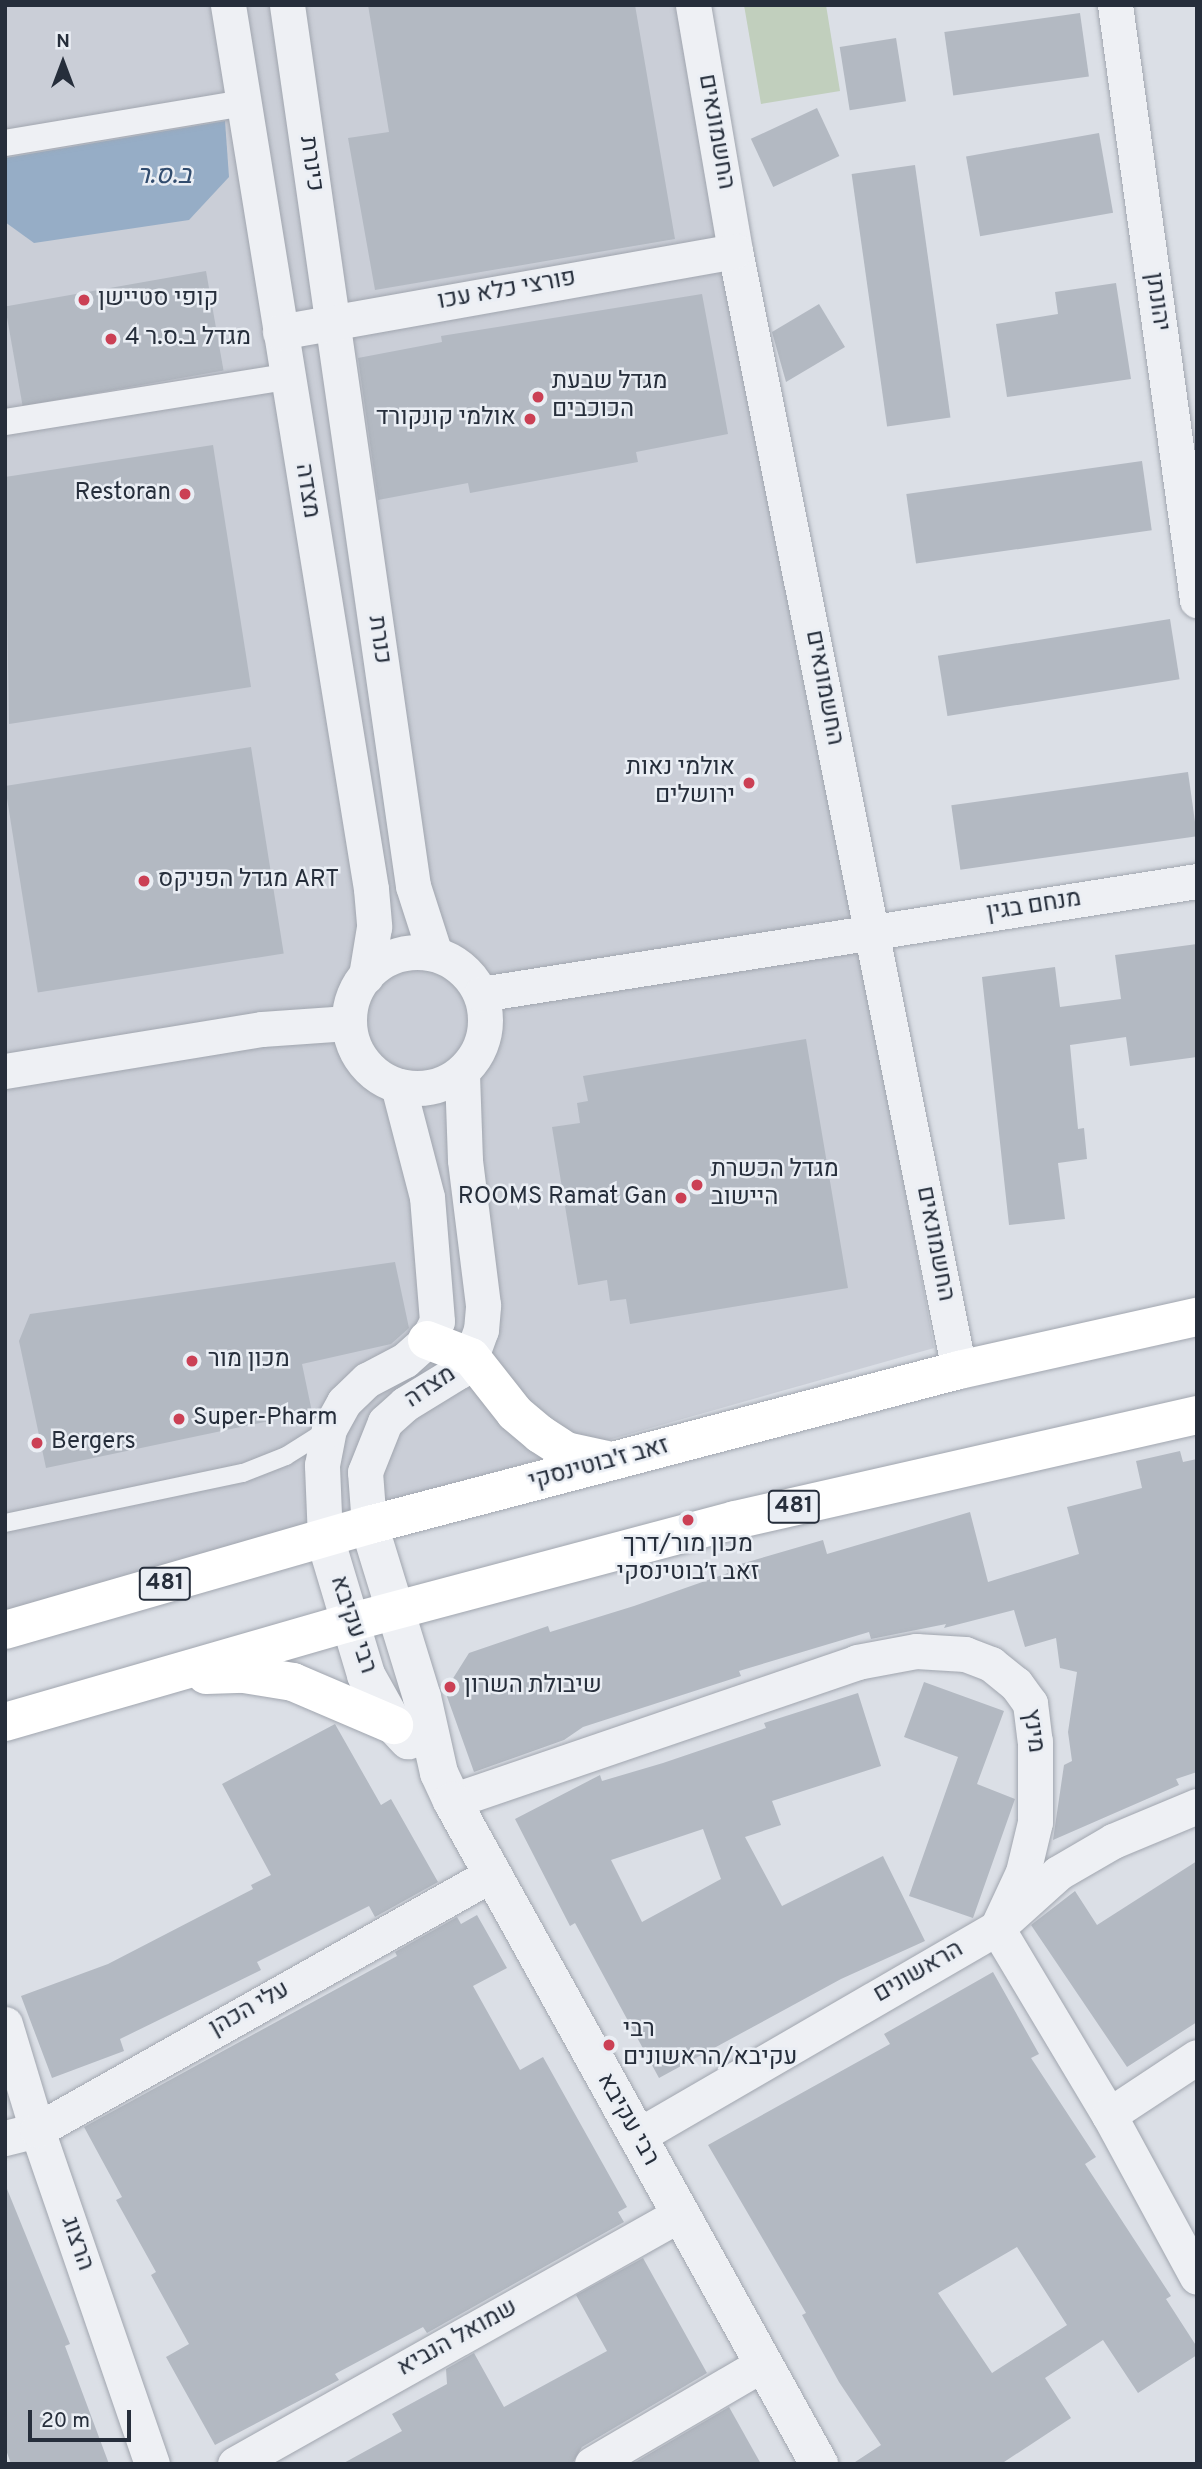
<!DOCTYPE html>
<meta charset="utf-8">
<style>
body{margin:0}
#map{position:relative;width:1202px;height:2469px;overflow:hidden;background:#dbdfe6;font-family:Overpass,Heebo,sans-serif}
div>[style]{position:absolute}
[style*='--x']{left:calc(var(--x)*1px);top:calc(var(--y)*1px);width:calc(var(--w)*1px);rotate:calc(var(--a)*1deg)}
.built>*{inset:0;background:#caced7}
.green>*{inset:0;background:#c1cfbd}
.water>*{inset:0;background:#96adc6}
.building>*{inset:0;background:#b3b9c2;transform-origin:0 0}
.roads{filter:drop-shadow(0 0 2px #a1a6af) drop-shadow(0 0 2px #a1a6af)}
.service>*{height:18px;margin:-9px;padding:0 9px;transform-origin:9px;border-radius:9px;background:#eef0f4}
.pedestrian>*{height:26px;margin:-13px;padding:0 13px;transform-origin:13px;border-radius:13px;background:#eef0f4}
.minor>*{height:35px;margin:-17.5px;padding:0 17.5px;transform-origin:17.5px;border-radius:17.5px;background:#eef0f4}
.minor>.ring{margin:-17.5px;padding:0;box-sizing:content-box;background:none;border:35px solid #eef0f4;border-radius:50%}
.tertiary>*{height:38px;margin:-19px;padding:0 19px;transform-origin:19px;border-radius:19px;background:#eef0f4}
.primary>*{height:38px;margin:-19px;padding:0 19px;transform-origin:19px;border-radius:19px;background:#fff}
.dots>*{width:19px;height:19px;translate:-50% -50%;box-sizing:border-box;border:4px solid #eaeef4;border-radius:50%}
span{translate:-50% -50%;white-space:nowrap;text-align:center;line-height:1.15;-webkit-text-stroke:5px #eaeef4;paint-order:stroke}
.shield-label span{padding:2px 5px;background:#eaeef4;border:2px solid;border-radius:5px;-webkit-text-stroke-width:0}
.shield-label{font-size:23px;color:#262e3b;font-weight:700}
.street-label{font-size:24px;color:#262e3b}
.poi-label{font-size:24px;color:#262e3b}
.left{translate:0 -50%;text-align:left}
.right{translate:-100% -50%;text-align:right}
.water-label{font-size:26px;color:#314c6e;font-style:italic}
.frame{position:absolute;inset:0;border:7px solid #262e3b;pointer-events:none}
.north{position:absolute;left:28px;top:28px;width:70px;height:70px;-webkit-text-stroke:5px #eaeef4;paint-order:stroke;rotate:0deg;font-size:19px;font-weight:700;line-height:28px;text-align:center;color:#262e3b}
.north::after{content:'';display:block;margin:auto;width:24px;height:32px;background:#262e3b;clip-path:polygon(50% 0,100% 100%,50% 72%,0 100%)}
.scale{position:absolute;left:28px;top:2410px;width:103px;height:32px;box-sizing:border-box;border:4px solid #262e3b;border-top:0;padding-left:9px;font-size:21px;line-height:24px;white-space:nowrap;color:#262e3b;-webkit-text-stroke:5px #eaeef4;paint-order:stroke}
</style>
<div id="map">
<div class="built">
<i style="clip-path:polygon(5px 5px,692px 5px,934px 1348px,5px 1610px)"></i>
</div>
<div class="green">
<i style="clip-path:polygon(744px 5px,826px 5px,840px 91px,761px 104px)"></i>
</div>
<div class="water">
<i style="clip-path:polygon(225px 121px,229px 177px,189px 220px,34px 243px,5px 222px,5px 158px)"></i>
</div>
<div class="building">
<i style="clip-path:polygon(368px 5px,635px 5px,675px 239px,375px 290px,348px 138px,389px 132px)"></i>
<i style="left:1080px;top:13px;width:64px;height:137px;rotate:82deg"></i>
<i style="left:896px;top:38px;width:64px;height:57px;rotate:81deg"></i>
<i style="left:817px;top:108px;width:53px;height:73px;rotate:65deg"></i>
<i style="left:1099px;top:133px;width:81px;height:135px;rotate:80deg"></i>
<i style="left:915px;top:165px;width:255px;height:64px;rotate:82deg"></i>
<i style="left:206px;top:271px;width:101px;height:204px;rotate:80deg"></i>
<i style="clip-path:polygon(1116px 283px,1131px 379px,1007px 397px,996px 324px,1058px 314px,1055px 292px)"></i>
<i style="clip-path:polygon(702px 294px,728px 434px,636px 452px,638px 462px,470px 493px,468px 483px,378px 500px,358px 358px,442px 342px,441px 336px)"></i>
<i style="clip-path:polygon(819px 304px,845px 347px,786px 382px,772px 332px)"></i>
<i style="clip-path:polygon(213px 445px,251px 687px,9px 724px,5px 477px)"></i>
<i style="left:1142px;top:461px;width:70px;height:238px;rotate:82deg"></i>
<i style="left:1170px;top:619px;width:61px;height:235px;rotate:81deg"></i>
<i style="left:251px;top:747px;width:209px;height:249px;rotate:81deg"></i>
<i style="left:1188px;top:772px;width:65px;height:239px;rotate:82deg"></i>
<i style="clip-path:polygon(1197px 944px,1197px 1057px,1130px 1066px,1126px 1037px,1070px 1045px,1078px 1129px,1084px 1128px,1087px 1159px,1058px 1163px,1065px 1219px,1009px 1225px,982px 977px,1055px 967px,1060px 1007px,1121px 999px,1115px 955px)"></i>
<i style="clip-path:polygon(806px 1039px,848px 1288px,630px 1324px,626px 1299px,610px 1301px,607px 1280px,578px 1285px,552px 1127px,580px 1123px,577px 1103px,588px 1101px,583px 1076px)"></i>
<i style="clip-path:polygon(395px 1262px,409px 1328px,391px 1344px,302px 1364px,312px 1412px,46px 1468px,19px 1341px,30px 1314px)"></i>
<i style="clip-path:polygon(1180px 1451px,1183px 1462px,1197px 1459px,1197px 1772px,1176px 1779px,1179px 1785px,1053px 1840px,1064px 1765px,1072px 1761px,1068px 1732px,1077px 1672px,1060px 1668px,1056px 1638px,1025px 1647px,1014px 1610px,944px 1628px,946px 1624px,871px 1639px,869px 1632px,739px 1671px,741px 1676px,583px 1727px,564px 1740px,474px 1772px,445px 1691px,469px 1653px,548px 1626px,550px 1632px,634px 1606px,728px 1573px,727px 1568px,823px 1540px,827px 1554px,970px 1512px,988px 1582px,1079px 1554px,1067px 1507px,1142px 1488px,1136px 1461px)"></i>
<i style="clip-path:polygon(924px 1682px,1004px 1711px,977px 1784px,1015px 1799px,973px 1918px,909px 1896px,958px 1757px,904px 1737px)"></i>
<i style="clip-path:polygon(evenodd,858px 1693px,881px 1766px,772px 1801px,781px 1825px,745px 1837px,782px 1906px,883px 1856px,925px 1941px,841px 1979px,659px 2078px,575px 1923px,570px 1926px,515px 1819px,600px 1775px,602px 1781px,663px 1763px,766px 1728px,764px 1723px,858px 1693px,703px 1829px,721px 1879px,642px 1922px,611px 1860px,703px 1829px)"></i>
<i style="clip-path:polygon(335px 1724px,381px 1805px,391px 1799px,438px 1882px,375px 1917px,369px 1906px,257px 1962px,261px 1970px,120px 2039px,124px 2051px,52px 2078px,21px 1996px,108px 1964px,253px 1889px,251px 1885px,271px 1875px,222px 1784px)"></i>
<i style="clip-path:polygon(1197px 1861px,1197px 2022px,1127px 2067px,1031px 1925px,1075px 1891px,1097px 1925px)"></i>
<i style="clip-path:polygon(477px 1915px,507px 1968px,473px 1986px,520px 2070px,543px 2057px,627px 2207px,618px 2212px,624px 2222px,427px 2333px,423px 2327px,335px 2374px,339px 2380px,215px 2445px,166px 2357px,189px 2344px,151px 2275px,156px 2272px,116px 2200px,122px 2197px,84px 2127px,397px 1956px,395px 1952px,457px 1917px,461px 1924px)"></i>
<i style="clip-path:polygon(evenodd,993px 1972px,1039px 2054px,1031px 2058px,1096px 2157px,1085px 2164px,1171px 2296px,1166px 2299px,1197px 2347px,1197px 2355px,1138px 2393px,1103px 2340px,1045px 2378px,1071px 2418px,1001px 2464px,852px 2464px,881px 2445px,839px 2382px,802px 2315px,806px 2313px,708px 2145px,890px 2044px,884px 2034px,993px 1972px,1017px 2247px,1067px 2325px,992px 2373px,938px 2293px,1017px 2247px)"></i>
<i style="clip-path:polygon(5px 2184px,70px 2344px,65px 2346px,109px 2464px,11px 2464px,5px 2447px)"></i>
<i style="clip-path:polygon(643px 2258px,707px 2373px,582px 2447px,572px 2464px,342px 2464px,402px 2431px,392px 2414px,447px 2384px,446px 2369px,474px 2353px,504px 2407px,607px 2351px,576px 2295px)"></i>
<i style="clip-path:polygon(729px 2407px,761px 2464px,632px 2464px)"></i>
</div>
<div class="roads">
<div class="service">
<i style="--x:5;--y:1523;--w:243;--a:-11.9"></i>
<i style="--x:243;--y:1473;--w:46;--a:-21.6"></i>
<i style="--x:286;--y:1456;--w:51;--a:-32.1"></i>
</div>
<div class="pedestrian">
<i style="--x:5;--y:143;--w:242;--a:-9.5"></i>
<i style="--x:5;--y:422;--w:286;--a:-9.1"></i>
</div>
<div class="minor">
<i style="--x:228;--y:5;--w:895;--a:80.81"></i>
<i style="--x:371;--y:889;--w:38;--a:85"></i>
<i style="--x:374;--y:927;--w:50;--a:99.3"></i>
<i style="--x:287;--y:5;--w:890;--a:81.86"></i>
<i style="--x:413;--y:886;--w:71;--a:72.1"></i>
<i style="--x:693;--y:5;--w:250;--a:80.3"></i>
<i style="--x:735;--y:251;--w:1141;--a:78.68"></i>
<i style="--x:1115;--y:5;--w:601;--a:82.15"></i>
<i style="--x:280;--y:332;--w:462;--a:-10.1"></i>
<i class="ring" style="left:349px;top:952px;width:101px;height:101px"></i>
<i style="--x:481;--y:994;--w:725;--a:-8.97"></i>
<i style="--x:5;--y:1071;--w:260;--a:-9.3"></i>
<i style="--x:262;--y:1029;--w:86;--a:-4"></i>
<i style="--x:369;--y:1525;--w:53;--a:-94.3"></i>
<i style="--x:365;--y:1472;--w:54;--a:-68.2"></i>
<i style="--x:385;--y:1422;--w:27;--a:-42"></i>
<i style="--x:405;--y:1404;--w:63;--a:-31.4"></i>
<i style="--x:459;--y:1371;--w:18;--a:-49"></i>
<i style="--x:471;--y:1357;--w:29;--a:-70"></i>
<i style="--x:481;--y:1330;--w:25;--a:-85"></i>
<i style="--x:483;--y:1305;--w:146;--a:-97.1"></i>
<i style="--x:465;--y:1160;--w:88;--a:-92"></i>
<i style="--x:325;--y:1538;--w:73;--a:-92.4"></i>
<i style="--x:322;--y:1465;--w:37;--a:-79"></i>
<i style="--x:329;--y:1429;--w:31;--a:-61"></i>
<i style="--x:344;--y:1402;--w:32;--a:-44"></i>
<i style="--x:367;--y:1380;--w:43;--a:-27.8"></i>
<i style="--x:405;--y:1360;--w:30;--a:-42"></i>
<i style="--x:427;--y:1340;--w:21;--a:-62"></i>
<i style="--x:437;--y:1321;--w:124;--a:-94.6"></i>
<i style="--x:427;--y:1197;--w:115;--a:-104.6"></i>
<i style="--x:452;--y:1801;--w:428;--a:-18.9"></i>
<i style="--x:857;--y:1662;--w:60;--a:-10.6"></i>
<i style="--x:916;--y:1651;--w:49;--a:3.5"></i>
<i style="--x:965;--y:1654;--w:28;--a:21"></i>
<i style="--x:991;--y:1664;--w:32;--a:39"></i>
<i style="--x:1016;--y:1684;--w:24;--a:54"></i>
<i style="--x:1030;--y:1703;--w:38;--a:83"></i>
<i style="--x:1035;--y:1741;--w:81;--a:90"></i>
<i style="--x:1035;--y:1822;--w:51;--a:103.5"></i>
<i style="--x:1023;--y:1872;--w:62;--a:114.9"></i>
<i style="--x:997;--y:1928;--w:218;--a:59.1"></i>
<i style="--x:1109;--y:2115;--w:184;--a:61.5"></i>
<i style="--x:5;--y:2024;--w:111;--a:73.2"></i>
<i style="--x:37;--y:2130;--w:353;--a:71"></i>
<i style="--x:1109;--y:2115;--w:105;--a:-33.4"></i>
<i style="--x:636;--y:2137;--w:417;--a:-30.1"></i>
<i style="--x:997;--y:1928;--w:82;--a:-42"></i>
<i style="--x:1058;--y:1873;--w:64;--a:-30.2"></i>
<i style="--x:1113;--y:1841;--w:91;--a:-22.6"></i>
<i style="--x:5;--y:2138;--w:33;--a:-14"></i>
<i style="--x:37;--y:2130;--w:522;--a:-29.36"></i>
<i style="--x:235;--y:2464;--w:510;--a:-29.33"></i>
<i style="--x:592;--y:2464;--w:199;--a:-30.4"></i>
</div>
<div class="tertiary">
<i style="--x:369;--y:1525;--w:180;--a:72.9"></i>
<i style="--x:422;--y:1697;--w:78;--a:77.4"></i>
<i style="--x:439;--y:1773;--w:31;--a:65"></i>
<i style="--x:452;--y:1801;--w:758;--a:61.03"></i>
<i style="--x:325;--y:1538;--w:143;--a:73.3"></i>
<i style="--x:366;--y:1675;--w:57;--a:60.8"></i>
<i style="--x:394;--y:1725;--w:21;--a:47"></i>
</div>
<div class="primary">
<i style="--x:427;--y:1340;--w:47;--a:21.1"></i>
<i style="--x:471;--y:1357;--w:71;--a:51.8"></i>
<i style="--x:515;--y:1413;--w:33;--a:40"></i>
<i style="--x:540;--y:1434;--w:31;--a:33"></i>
<i style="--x:566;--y:1451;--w:47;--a:12.3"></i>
<i style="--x:5;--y:1630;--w:379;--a:-16.1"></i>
<i style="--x:369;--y:1525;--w:610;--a:-14.72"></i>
<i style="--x:959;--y:1370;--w:244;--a:-12.6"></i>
<i style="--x:206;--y:1675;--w:38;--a:-2"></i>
<i style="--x:244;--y:1674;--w:50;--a:9.3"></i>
<i style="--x:293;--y:1682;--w:110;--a:23.1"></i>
<i style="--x:5;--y:1722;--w:357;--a:-16.1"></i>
<i style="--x:348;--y:1623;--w:400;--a:-14.9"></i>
<i style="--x:735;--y:1520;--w:474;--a:-12.8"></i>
</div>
</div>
<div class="dots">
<i style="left:84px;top:300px;background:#cb4055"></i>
<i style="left:111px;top:339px;background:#cb4055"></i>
<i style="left:538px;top:397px;background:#cb4055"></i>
<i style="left:530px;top:419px;background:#cb4055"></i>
<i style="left:185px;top:494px;background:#cb4055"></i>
<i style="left:749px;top:783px;background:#cb4055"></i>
<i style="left:144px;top:881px;background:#cb4055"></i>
<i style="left:697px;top:1185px;background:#cb4055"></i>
<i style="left:681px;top:1198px;background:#cb4055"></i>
<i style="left:192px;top:1361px;background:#cb4055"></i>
<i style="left:179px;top:1419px;background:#cb4055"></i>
<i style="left:37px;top:1443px;background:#cb4055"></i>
<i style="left:688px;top:1520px;background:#cb4055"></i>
<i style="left:450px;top:1687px;background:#cb4055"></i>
<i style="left:609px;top:2045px;background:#cb4055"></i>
</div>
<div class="shield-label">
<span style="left:794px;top:1507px">481</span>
<span style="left:165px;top:1584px">481</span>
</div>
<div class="street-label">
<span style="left:715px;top:132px;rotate:80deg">החשמונאים</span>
<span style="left:310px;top:164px;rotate:82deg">כינרת</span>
<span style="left:507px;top:291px;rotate:-10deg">פורצי כלא עכו</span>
<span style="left:1156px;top:302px;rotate:82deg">יהונתן</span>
<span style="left:306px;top:491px;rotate:81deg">מצדה</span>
<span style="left:378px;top:640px;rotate:82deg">כנרת</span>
<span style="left:823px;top:688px;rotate:79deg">החשמונאים</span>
<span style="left:1034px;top:907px;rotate:-9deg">מנחם בגין</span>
<span style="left:934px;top:1244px;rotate:79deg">החשמונאים</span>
<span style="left:431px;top:1388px;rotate:-34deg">מצדה</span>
<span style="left:599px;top:1465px;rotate:-15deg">זאב ז'בוטינסקי</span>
<span style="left:352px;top:1625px;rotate:72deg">רבי עקיבא</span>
<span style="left:1032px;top:1731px;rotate:82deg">מינץ</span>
<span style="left:919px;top:1973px;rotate:-30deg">הראשונים</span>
<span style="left:250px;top:2010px;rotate:-29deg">עלי הכהן</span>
<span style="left:627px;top:2120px;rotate:61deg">רבי עקיבא</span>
<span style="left:76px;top:2244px;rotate:71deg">הרצוג</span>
<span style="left:458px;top:2339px;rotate:-29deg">שמואל הנביא</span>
</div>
<div class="poi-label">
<span class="left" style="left:98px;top:300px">קופי סטיישן</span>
<span class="left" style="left:125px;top:339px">מגדל ב.ס.ר 4</span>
<span class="left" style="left:552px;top:397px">מגדל שבעת<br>הכוכבים</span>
<span class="right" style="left:516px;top:419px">אולמי קונקורד</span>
<span class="right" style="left:171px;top:494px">Restoran</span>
<span class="right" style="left:735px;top:783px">אולמי נאות<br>ירושלים</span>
<span class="left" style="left:158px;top:881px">מגדל הפניקס ART</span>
<span class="left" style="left:711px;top:1185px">מגדל הכשרת<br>היישוב</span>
<span class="right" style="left:667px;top:1198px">ROOMS Ramat Gan</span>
<span class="left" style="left:208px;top:1361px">מכון מור</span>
<span class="left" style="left:193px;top:1419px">Super-Pharm</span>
<span class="left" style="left:51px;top:1443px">Bergers</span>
<span style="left:688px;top:1560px">מכון מור/דרך<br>זאב ז׳בוטינסקי</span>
<span class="left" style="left:464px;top:1687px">שיבולת השרון</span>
<span class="left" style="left:623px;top:2045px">רבי<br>עקיבא/הראשונים</span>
</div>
<div class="water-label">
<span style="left:164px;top:177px">ב.ס.ר</span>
</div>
<div class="frame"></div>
<div class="north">N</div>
<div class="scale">20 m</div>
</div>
